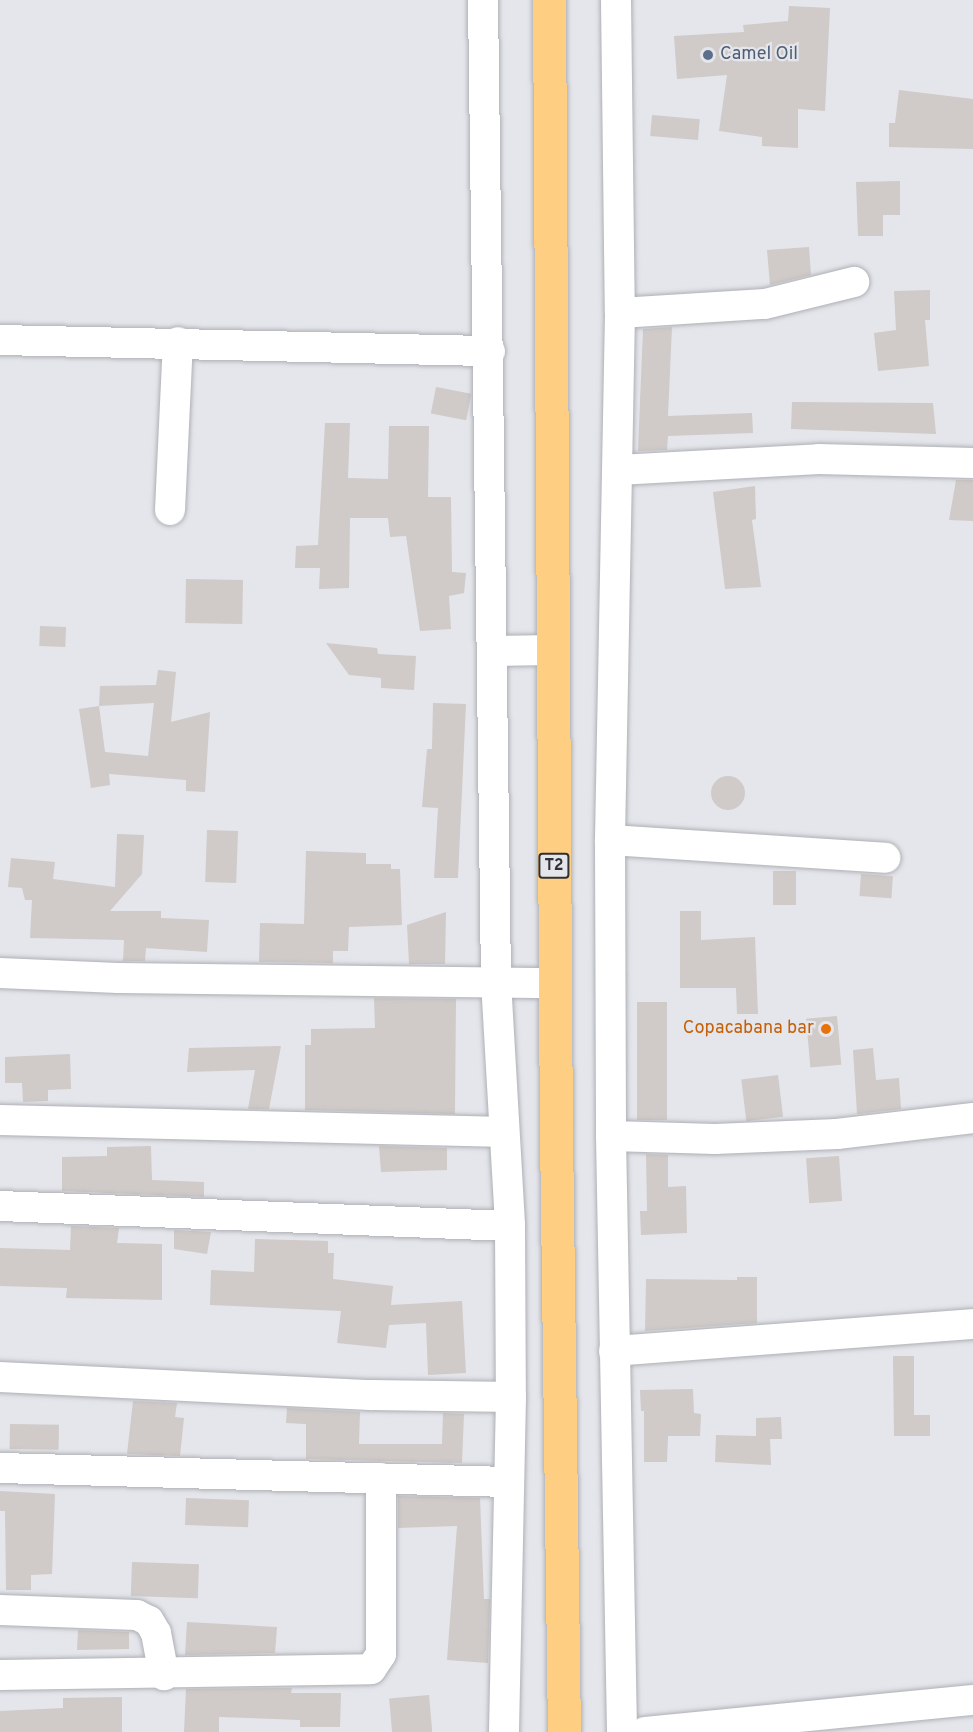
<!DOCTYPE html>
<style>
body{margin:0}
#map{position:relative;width:973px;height:1732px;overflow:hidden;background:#e4e6eb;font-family:Overpass,sans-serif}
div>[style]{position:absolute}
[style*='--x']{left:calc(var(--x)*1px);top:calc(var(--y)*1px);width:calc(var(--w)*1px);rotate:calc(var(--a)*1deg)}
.building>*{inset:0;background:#d0cac8;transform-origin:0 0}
.round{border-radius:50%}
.roads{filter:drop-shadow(0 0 2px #aeb0b5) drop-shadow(0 0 2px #aeb0b5)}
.minor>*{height:30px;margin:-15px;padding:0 15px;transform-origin:15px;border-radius:15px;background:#fff}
.trunk>*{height:33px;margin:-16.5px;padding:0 16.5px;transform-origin:16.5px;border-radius:16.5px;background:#fece82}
.dots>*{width:16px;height:16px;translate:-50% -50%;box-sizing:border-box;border:3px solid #e4e6eb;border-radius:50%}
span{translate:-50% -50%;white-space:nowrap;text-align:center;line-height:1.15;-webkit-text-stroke:4.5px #e4e6eb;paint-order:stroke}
.shield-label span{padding:2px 4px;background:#e4e6eb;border:2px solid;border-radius:4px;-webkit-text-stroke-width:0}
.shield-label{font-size:16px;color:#303133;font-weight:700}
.service-label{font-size:18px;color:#4e5e75}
.left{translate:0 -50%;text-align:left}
.food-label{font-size:18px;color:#c56008}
.right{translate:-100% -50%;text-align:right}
</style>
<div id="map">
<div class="building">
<i style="clip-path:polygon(789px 6px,830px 8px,825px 111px,798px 109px,798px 148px,762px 146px,762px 137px,719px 131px,727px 75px,677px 79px,674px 36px,744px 32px,743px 25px,788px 21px)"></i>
<i style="clip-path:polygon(899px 90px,973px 99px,973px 149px,889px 147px,889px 123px,895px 123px)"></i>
<i style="left:652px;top:115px;width:48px;height:21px;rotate:5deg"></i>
<i style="clip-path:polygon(900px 181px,900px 215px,883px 215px,883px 236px,858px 236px,856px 182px)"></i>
<i style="clip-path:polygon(809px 247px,811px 275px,770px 285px,767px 250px)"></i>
<i style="clip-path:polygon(930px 290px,930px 320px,925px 320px,929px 366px,878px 371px,874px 333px,896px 330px,894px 291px)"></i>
<i style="clip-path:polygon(672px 327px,668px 416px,752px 413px,753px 433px,668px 436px,667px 450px,638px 451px,643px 329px)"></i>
<i style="left:436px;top:387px;width:36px;height:27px;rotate:11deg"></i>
<i style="clip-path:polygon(792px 402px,933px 403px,936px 434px,791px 429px)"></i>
<i style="clip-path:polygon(325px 423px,350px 423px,348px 478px,388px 479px,389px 426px,429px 426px,428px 497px,451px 497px,452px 572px,466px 573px,464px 593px,449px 596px,451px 629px,420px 631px,406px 536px,390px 537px,388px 518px,350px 518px,349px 588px,319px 589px,320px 568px,295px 568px,296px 546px,318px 545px)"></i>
<i style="clip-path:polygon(956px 480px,973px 480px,973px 521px,949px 520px)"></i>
<i style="clip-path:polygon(755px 486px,756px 519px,752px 520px,761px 587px,725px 589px,713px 492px)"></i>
<i style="left:186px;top:579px;width:57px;height:44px;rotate:1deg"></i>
<i style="left:40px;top:626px;width:26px;height:20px;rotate:2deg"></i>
<i style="clip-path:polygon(326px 643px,377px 648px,378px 654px,416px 656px,414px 690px,381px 688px,381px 678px,349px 675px)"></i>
<i style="clip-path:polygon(evenodd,158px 670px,176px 672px,171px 722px,210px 712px,205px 792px,186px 791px,186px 780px,109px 774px,110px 785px,91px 788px,79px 709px,99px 706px,100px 686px,156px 685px,158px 670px,154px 703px,148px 756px,105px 752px,99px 706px,154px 703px)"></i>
<i style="clip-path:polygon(433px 703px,466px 704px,458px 878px,434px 878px,438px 808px,422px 807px,427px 749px,432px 749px)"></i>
<i class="round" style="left:711px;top:776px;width:34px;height:34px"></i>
<i style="left:207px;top:830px;width:31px;height:52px;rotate:2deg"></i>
<i style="clip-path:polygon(117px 834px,144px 835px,142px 874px,110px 911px,161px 911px,161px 918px,209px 920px,207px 952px,146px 948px,145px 961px,123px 961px,124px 940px,30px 938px,32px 900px,25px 900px,22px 888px,8px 887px,11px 858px,55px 862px,53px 879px,115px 887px)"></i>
<i style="clip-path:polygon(306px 851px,366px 853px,366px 864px,391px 864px,391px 869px,400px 869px,402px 925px,349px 927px,348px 951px,333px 951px,333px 963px,259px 962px,260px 923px,304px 924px)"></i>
<i style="left:796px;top:871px;width:34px;height:23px;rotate:90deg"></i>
<i style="left:861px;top:874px;width:32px;height:22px;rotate:4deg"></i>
<i style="clip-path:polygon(680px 911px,701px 911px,701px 940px,755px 937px,758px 1014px,737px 1014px,736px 988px,680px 988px)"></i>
<i style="clip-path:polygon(446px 912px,445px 964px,409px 964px,407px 925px)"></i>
<i style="clip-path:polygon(374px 998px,456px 999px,455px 1114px,305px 1110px,305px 1045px,311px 1045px,311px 1029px,375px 1028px)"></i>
<i style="left:637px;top:1002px;width:30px;height:118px"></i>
<i style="left:837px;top:1016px;width:49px;height:31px;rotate:85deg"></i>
<i style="clip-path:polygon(281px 1046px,269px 1109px,248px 1109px,255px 1070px,187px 1072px,189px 1048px)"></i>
<i style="clip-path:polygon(873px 1048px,876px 1080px,899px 1078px,901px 1109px,857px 1114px,853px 1050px)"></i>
<i style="clip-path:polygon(70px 1054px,71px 1089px,48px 1090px,48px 1101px,23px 1102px,22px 1083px,5px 1083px,5px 1057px)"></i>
<i style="left:778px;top:1075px;width:42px;height:37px;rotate:83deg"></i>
<i style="clip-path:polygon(151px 1146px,152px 1180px,204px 1182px,204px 1197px,62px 1191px,62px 1157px,107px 1156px,107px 1147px)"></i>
<i style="clip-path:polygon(379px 1146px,447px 1148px,447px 1170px,381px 1172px)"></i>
<i style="clip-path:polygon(646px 1154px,668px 1155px,668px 1187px,686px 1186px,687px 1233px,641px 1235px,640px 1211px,647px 1211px)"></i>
<i style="left:839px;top:1156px;width:45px;height:33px;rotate:86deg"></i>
<i style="clip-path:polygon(71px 1226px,119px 1228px,117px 1243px,162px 1244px,162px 1300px,66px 1298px,67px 1288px,0 1286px,0 1248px,70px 1250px)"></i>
<i style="clip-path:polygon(174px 1230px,211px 1232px,207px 1254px,174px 1249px)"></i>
<i style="clip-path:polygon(255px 1239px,328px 1241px,328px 1253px,334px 1253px,333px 1279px,393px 1286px,391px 1305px,462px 1301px,466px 1373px,428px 1375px,426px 1323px,389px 1325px,386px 1348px,337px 1343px,341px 1311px,210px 1305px,211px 1270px,254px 1272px)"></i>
<i style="clip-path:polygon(737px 1277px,757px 1277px,757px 1323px,645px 1331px,646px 1279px,737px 1280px)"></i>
<i style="clip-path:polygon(893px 1356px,914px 1356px,914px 1415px,930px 1415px,930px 1436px,894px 1436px)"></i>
<i style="clip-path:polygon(693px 1389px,694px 1413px,701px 1414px,700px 1436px,668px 1436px,667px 1462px,644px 1462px,644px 1411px,641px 1411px,640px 1390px)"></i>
<i style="clip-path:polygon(133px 1401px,177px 1403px,175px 1417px,184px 1418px,180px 1456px,127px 1454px)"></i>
<i style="clip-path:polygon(287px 1408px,360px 1412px,359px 1444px,442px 1444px,443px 1413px,464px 1414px,462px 1463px,306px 1459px,306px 1424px,286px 1423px)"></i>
<i style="clip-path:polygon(781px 1417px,782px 1439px,770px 1439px,771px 1465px,715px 1462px,716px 1435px,756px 1436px,756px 1418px)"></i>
<i style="left:10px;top:1424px;width:49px;height:25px;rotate:1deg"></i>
<i style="clip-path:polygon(0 1491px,55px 1494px,52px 1574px,31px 1575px,31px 1590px,6px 1590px,5px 1511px,0 1511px)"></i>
<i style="clip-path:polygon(398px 1496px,480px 1498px,484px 1599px,490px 1599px,488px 1663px,447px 1660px,457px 1526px,398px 1528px)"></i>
<i style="left:186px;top:1498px;width:63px;height:27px;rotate:2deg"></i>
<i style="left:132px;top:1562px;width:67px;height:34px;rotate:2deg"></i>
<i style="clip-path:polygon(187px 1622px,277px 1627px,275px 1653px,185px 1655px)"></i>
<i style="clip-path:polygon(78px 1630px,129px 1632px,129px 1649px,77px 1650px)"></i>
<i style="clip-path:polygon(278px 1688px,292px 1688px,291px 1693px,341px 1693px,340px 1727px,300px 1727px,300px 1720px,219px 1717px,219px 1732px,184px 1732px,186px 1689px)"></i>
<i style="left:429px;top:1695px;width:37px;height:40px;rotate:85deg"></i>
<i style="clip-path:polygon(122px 1697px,122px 1732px,0 1732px,0 1711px,63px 1708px,63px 1698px)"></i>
</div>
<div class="roads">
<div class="minor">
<i style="--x:483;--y:0;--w:981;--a:89.24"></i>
<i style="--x:496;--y:981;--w:245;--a:86.7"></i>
<i style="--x:510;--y:1226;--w:171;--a:89.7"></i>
<i style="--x:511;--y:1397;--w:335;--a:91.2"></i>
<i style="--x:616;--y:0;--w:313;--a:89.3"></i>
<i style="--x:620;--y:313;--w:527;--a:91.09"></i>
<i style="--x:610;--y:840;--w:296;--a:89.8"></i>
<i style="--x:611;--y:1136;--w:596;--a:88.94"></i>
<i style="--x:620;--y:313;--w:145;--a:-3.6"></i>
<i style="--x:765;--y:304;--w:92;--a:-13.9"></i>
<i style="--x:0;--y:340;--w:490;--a:1.3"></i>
<i style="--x:618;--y:470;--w:201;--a:-3.1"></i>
<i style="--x:819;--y:459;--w:154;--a:1.5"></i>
<i style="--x:170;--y:510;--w:168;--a:-87.3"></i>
<i style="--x:493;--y:651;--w:59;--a:-1"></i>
<i style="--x:610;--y:840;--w:276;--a:3.7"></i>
<i style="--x:0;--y:973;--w:118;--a:2.4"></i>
<i style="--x:118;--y:978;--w:437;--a:0.7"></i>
<i style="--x:0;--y:1120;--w:504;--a:1.36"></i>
<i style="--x:611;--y:1136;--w:104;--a:1.7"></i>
<i style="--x:715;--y:1139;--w:122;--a:-2.3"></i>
<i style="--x:837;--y:1134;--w:137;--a:-6.7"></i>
<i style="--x:0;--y:1206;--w:510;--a:2.25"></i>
<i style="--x:614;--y:1351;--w:360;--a:-4.3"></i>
<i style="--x:0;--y:1377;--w:371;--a:2.8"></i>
<i style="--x:371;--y:1395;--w:140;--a:0.8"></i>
<i style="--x:0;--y:1468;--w:508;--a:1.58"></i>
<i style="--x:0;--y:1610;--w:137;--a:2.1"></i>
<i style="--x:137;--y:1615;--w:13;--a:27"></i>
<i style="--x:149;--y:1621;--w:14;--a:60"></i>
<i style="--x:156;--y:1633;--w:43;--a:79.2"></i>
<i style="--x:0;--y:1675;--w:371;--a:-0.9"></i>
<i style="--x:371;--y:1669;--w:18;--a:-56"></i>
<i style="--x:381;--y:1654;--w:176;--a:-90"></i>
<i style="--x:645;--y:1732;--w:330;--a:-5.6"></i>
</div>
<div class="trunk">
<i style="--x:549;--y:0;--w:1132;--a:89.65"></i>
<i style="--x:556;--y:1132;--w:600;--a:89.24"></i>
</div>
</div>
<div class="dots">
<i style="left:708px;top:55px;background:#5c6f8a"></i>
<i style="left:826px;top:1029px;background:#e8710a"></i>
</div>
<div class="shield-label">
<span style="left:554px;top:866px">T2</span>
</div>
<div class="service-label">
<span class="left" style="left:720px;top:55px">Camel Oil</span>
</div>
<div class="food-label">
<span class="right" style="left:814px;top:1029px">Copacabana bar</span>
</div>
</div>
